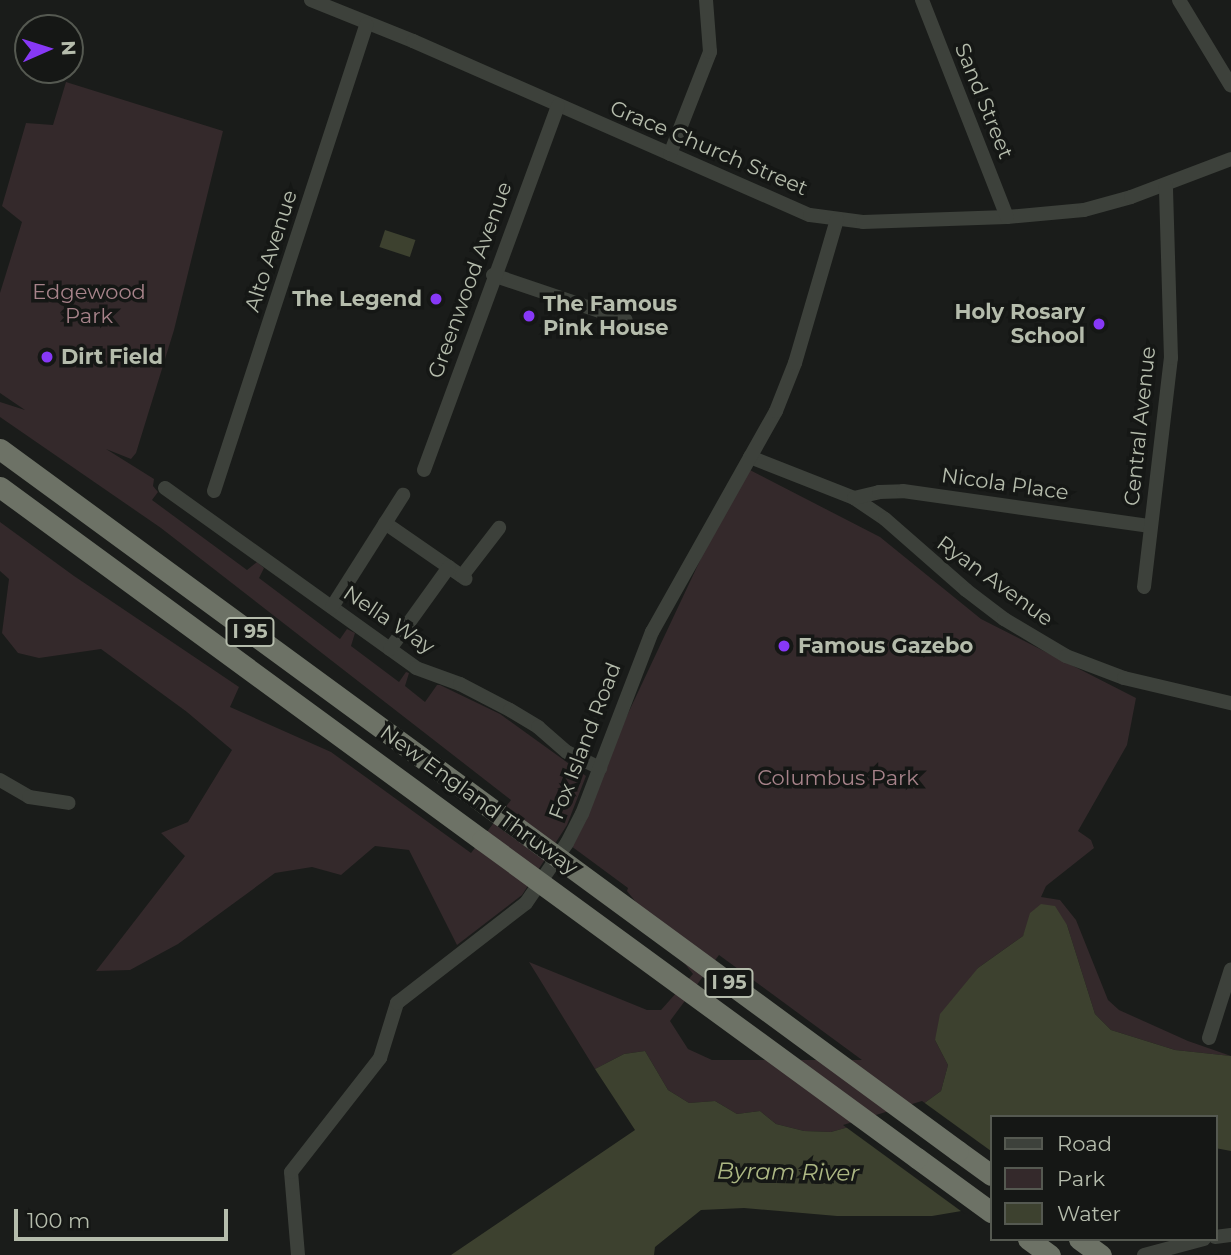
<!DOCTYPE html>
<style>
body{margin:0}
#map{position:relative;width:1231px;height:1255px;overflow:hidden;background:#1a1c1a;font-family:Montserrat,sans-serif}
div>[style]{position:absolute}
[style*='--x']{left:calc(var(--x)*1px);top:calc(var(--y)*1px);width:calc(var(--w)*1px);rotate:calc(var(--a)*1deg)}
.green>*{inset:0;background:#34292b}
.water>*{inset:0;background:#3d412f;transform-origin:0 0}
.pier>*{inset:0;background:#1a1c1a}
.minor>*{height:14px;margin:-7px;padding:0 7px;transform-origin:7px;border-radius:7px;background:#3d413b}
.highway>*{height:21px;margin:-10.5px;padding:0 10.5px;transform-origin:10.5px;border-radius:10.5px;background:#6d7266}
.highway-bridge>*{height:21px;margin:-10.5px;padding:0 10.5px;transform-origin:10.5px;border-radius:10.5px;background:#6d7266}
.dots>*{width:19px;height:19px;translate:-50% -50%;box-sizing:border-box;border:4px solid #151715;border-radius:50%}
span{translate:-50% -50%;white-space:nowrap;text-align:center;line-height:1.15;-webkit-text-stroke:7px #151715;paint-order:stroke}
.shield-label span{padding:2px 5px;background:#151715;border:2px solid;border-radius:5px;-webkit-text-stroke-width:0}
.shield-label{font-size:19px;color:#b5bcac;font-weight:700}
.street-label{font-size:21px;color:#b5bcac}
.park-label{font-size:21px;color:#a7838a}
.poi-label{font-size:21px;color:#b5bcac;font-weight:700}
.right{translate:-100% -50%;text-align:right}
.left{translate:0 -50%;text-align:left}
.water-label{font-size:23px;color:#acb783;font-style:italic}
.legend{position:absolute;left:990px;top:1115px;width:228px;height:126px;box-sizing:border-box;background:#151715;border:2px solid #555951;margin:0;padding:9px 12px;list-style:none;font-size:21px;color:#b5bcac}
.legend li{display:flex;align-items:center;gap:14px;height:35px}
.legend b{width:35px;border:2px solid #555951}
.north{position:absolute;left:14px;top:14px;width:70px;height:70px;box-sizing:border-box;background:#151715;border:2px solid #555951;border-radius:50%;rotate:87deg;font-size:19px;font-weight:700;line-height:28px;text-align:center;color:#b5bcac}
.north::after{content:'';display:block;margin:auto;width:24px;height:32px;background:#8738f6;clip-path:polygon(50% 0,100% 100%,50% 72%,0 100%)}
.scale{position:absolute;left:14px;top:1209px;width:214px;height:32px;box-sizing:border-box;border:4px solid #b5bcac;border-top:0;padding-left:9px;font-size:21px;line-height:24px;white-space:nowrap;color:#b5bcac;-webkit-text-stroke:5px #151715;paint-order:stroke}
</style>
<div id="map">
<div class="green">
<i style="clip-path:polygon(66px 82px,223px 131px,174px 330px,136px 453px,131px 459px,106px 449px,154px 479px,153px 486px,158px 492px,152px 500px,247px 570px,257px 562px,264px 568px,259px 578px,340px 639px,347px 629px,355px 633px,351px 646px,399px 682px,406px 672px,409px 673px,405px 686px,425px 702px,437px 685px,440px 685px,500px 714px,586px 776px,567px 825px,522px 895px,457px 945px,409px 850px,375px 846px,341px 875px,312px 867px,275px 873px,178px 944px,130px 970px,96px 971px,185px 856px,161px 833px,188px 822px,232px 750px,187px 712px,101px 649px,39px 658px,18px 653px,2px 633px,9px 579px,0 571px,0 522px,74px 576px,239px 687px,230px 707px,331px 752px,471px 853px,511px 800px,161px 528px,0 417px,0 402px,25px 410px,0 393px,0 293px,22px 222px,2px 206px,26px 123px,53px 125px)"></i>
<i style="clip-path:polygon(evenodd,744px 467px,880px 537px,981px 619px,1136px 698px,1127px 745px,1078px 831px,1091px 840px,1094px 848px,1046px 886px,1041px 897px,1060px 900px,1076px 920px,1108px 1000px,1119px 1010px,1188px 1041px,1231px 1056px,1175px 1050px,1111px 1030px,1095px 1014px,1067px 925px,1035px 909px,1023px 936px,978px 968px,935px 1040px,948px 1065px,941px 1091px,919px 1107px,831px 1132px,804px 1131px,776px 1124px,760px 1111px,737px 1114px,715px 1101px,689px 1103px,668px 1090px,645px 1051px,624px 1054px,595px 1069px,529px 962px,647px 1010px,661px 1010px,693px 974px,627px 891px,628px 888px,567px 843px,744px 467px,719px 955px,862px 1060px,712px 1060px,688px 1049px,670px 1021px,719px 955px)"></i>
</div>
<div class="water">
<i style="left:385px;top:230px;width:32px;height:18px;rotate:18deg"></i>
<i style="clip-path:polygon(1041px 904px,1055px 906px,1067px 925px,1095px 1014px,1111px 1030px,1175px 1050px,1231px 1056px,1231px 1151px,1215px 1148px,1215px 1117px,991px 1117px,991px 1206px,932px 1216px,837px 1216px,744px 1208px,701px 1210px,655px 1247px,654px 1255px,451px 1255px,635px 1130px,595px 1069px,624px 1054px,645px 1051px,668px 1090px,689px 1103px,715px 1101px,737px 1114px,760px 1111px,776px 1124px,804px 1131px,831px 1132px,919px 1107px,941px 1091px,948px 1065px,935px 1040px,940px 1014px,978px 968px,1023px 936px,1030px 913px)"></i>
</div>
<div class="pier">
<i style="clip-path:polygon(922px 1101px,991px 1151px,991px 1210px,965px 1214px,843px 1125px)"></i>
</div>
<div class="minor">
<i style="--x:311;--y:0;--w:110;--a:21.9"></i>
<i style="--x:413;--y:41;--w:433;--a:23.7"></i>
<i style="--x:810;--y:215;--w:53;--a:7.5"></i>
<i style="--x:863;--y:222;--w:144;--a:-2"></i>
<i style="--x:1007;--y:217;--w:77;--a:-5.2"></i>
<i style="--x:1084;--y:210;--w:49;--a:-15.5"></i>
<i style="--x:1131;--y:197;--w:107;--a:-20.8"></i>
<i style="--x:922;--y:0;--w:233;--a:68.6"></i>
<i style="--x:1179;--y:0;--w:100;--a:58.8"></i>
<i style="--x:670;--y:154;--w:110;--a:-68.6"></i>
<i style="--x:710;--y:52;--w:52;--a:-94.4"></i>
<i style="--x:493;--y:275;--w:140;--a:18.7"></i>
<i style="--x:750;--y:457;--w:112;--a:21.5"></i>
<i style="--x:854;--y:498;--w:37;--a:34"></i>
<i style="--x:885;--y:519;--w:108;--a:41.2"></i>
<i style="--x:966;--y:590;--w:48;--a:37.3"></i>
<i style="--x:1004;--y:619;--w:72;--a:30.8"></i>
<i style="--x:1066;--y:656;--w:62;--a:20.8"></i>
<i style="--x:1124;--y:678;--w:110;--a:13.2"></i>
<i style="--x:424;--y:470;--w:388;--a:-69.8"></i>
<i style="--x:165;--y:488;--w:309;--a:35.6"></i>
<i style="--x:416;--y:668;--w:47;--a:20"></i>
<i style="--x:460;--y:684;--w:56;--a:27.5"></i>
<i style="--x:510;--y:710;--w:33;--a:31"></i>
<i style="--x:538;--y:727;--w:38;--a:41"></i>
<i style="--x:567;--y:752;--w:37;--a:26"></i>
<i style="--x:214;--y:491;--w:491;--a:-71.9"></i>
<i style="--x:854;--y:498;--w:26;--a:-13"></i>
<i style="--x:879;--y:492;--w:24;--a:-2"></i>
<i style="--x:903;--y:491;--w:248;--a:8.1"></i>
<i style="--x:385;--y:523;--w:98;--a:34.7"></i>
<i style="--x:462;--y:576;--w:61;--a:-52.4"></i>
<i style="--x:1144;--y:587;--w:231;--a:-83.3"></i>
<i style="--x:1171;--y:358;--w:173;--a:-91.7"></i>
<i style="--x:332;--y:607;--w:133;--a:-57.6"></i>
<i style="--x:390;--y:649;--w:101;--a:-54.3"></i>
<i style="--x:0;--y:780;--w:34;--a:30"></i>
<i style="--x:29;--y:797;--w:40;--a:8.5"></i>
<i style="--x:1209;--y:1038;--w:72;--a:-72.3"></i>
<i style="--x:1215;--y:1237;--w:16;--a:-7"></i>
<i style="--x:298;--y:1255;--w:83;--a:-94.8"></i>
<i style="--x:291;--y:1172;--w:145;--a:-52"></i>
<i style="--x:380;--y:1058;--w:58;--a:-72.8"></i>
<i style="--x:397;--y:1003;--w:163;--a:-37.8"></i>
<i style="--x:526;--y:903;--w:73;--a:-55.7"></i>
<i style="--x:567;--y:843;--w:33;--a:-63"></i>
<i style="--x:582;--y:814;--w:195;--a:-69"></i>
<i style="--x:652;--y:632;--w:253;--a:-60.7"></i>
<i style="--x:776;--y:411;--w:52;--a:-68.4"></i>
<i style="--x:795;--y:363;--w:150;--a:-73.7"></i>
<i style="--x:1144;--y:1255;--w:62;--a:-14.9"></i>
</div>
<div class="highway">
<i style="--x:0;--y:449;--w:620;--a:36.2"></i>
<i style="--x:0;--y:487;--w:597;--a:36.22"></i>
<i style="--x:958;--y:1151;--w:41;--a:36"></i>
<i style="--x:917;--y:1158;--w:92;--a:36.1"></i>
<i style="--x:1028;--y:1239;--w:27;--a:36"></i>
<i style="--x:1079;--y:1239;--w:27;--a:36"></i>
</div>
<div class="highway-bridge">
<i style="--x:500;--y:815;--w:568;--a:36.26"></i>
<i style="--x:482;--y:840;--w:539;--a:36.17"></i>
</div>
<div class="dots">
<i style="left:436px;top:299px;background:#8738f6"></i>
<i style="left:529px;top:316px;background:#8738f6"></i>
<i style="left:1099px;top:324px;background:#8738f6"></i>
<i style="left:47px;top:357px;background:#8738f6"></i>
<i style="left:784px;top:646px;background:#8738f6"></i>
</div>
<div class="shield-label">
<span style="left:250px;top:632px">I 95</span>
<span style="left:729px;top:983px">I 95</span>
</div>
<div class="street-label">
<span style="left:984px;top:101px;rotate:68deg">Sand Street</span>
<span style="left:709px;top:148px;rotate:23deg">Grace Church Street</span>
<span style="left:271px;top:251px;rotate:-72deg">Alto Avenue</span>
<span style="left:470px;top:280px;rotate:-70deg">Greenwood Avenue</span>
<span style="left:1140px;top:426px;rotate:-84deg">Central Avenue</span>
<span style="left:1005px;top:484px;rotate:8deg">Nicola Place</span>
<span style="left:995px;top:581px;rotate:36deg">Ryan Avenue</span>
<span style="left:389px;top:620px;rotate:34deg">Nella Way</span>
<span style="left:585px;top:741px;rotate:-69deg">Fox Island Road</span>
<span style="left:479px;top:800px;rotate:36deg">New England Thruway</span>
</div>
<div class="park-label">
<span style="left:89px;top:304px">Edgewood<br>Park</span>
<span style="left:838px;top:778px">Columbus Park</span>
</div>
<div class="poi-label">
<span class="right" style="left:422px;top:299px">The Legend</span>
<span class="left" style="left:543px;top:316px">The Famous<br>Pink House</span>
<span class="right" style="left:1085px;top:324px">Holy Rosary<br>School</span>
<span class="left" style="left:61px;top:357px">Dirt Field</span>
<span class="left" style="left:798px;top:646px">Famous Gazebo</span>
</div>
<div class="water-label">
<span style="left:788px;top:1172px;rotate:1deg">Byram River</span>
</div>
<ul class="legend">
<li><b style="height:9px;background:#3d413b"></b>Road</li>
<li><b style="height:19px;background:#34292b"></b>Park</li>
<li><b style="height:19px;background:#3d412f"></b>Water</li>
</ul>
<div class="north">N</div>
<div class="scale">100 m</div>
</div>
